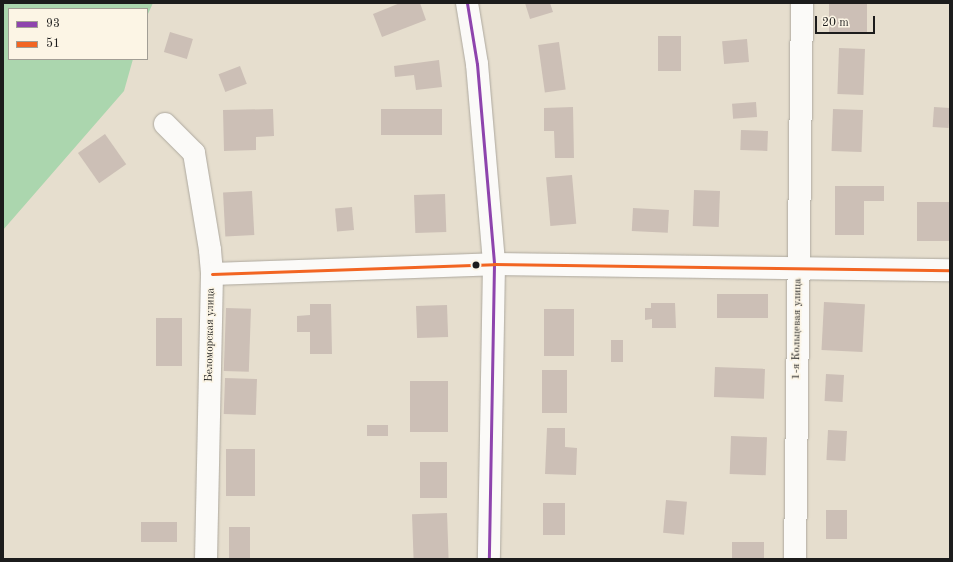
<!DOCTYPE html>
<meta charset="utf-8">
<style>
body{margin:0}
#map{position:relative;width:953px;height:562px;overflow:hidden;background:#e6dece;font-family:"Old Standard TT",serif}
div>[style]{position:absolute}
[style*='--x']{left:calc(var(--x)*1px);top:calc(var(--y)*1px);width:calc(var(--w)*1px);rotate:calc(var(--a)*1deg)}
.green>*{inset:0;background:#abd6ae}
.building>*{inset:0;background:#ccbfb6;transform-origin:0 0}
.roads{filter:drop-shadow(0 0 1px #ada89e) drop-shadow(0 0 1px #ada89e)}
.street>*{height:22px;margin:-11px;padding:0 11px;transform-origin:11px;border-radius:11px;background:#fbfaf8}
.bus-1>*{height:3px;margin:-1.5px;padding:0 1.5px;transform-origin:1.5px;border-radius:1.5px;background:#8e44ad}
.bus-2>*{height:3px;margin:-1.5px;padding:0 1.5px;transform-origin:1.5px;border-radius:1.5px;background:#f26522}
.dots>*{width:11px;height:11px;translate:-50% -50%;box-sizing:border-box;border:2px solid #fcf5e5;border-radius:50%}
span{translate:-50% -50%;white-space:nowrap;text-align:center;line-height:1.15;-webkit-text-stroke:3px #fcf5e5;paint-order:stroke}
.street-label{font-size:11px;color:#1c1c1c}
.frame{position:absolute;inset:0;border:4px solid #1c1c1c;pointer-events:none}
.legend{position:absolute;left:8px;top:8px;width:140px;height:52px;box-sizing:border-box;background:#fcf5e5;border:1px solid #a29e95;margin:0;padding:5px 7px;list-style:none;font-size:12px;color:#1c1c1c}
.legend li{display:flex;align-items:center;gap:8px;height:20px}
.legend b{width:20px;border:1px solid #a29e95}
.scale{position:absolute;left:815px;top:16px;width:60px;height:18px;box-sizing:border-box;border:2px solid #1c1c1c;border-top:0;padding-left:5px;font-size:12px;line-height:14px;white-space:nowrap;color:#1c1c1c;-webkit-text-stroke:3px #fcf5e5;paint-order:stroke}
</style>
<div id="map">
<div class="green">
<i style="clip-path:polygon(3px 3px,153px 3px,147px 16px,147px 9px,9px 9px,9px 59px,133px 59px,124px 91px,3px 230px)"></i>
</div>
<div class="building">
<i style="clip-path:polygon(400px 3px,420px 3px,426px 20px,382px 37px,373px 14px)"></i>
<i style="clip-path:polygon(525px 3px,550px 3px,553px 12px,530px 19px)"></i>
<i style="left:829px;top:3px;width:38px;height:29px"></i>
<i style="left:170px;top:32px;width:24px;height:21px;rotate:17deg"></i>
<i style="left:658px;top:36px;width:23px;height:35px"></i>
<i style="left:747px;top:39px;width:23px;height:25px;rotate:85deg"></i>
<i style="left:559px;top:42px;width:48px;height:21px;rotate:82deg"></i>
<i style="left:839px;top:48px;width:26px;height:46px;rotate:2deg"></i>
<i style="clip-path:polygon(439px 60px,442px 87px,416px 90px,414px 75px,395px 77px,394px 66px)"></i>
<i style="left:240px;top:66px;width:19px;height:23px;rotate:69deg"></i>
<i style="left:756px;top:102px;width:15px;height:24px;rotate:86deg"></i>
<i style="clip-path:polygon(573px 107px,574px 158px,555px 158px,554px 131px,544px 131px,544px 108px)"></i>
<i style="left:934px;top:107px;width:16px;height:20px;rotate:4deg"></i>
<i style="clip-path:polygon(273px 109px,274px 136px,256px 137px,256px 150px,224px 151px,223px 110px)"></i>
<i style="left:442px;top:109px;width:26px;height:61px;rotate:90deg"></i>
<i style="left:833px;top:109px;width:30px;height:42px;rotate:2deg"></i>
<i style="left:741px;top:130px;width:27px;height:20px;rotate:2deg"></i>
<i style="left:105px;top:134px;width:37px;height:33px;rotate:55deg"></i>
<i style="left:572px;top:175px;width:49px;height:26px;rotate:85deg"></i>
<i style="clip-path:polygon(835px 186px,884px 186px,884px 201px,864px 201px,864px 235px,835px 235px)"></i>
<i style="left:694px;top:190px;width:26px;height:36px;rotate:2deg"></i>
<i style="left:252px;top:191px;width:44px;height:29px;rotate:87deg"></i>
<i style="left:445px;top:194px;width:38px;height:31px;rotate:88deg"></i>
<i style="left:917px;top:202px;width:33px;height:39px"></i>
<i style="left:352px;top:207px;width:23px;height:17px;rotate:85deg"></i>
<i style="left:633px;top:208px;width:36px;height:23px;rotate:3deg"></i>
<i style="left:717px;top:294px;width:51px;height:24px"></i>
<i style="left:824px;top:302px;width:41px;height:48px;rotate:3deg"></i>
<i style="clip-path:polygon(651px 303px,675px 303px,676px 328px,652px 328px,652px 319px,645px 320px,645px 308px,651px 308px)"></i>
<i style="clip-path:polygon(310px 304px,331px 304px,332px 354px,310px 354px,310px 332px,297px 332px,297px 316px,310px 315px)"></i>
<i style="left:447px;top:305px;width:32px;height:31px;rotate:88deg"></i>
<i style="left:226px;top:308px;width:25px;height:63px;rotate:2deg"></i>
<i style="left:544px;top:309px;width:30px;height:47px"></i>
<i style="left:156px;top:318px;width:26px;height:48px"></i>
<i style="left:611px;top:340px;width:12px;height:22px"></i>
<i style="left:715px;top:367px;width:50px;height:30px;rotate:2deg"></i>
<i style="left:542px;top:370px;width:25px;height:43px"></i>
<i style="left:826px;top:374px;width:18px;height:27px;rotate:3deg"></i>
<i style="left:225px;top:378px;width:32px;height:36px;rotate:2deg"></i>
<i style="left:410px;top:381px;width:38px;height:51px"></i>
<i style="left:367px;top:425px;width:21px;height:11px"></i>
<i style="clip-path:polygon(547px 428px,565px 428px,565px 447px,577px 448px,576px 475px,545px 474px)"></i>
<i style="left:828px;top:430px;width:19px;height:30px;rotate:3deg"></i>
<i style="left:731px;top:436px;width:36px;height:38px;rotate:2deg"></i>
<i style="left:226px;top:449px;width:29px;height:47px"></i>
<i style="left:420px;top:462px;width:27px;height:36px"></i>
<i style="left:666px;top:500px;width:21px;height:33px;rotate:5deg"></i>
<i style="left:543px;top:503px;width:22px;height:32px"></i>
<i style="left:826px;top:510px;width:21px;height:29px"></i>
<i style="left:447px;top:513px;width:46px;height:35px;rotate:88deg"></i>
<i style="left:141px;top:522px;width:36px;height:20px"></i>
<i style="left:229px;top:527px;width:21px;height:32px"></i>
<i style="left:732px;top:542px;width:32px;height:17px"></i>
</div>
<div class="roads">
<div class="street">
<i style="--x:467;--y:3;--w:62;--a:80.7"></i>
<i style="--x:477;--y:64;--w:201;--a:85.1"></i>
<i style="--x:494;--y:264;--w:295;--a:91"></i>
<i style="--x:165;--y:124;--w:41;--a:45"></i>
<i style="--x:194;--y:153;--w:98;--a:80.6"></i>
<i style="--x:210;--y:250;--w:24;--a:85"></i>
<i style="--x:212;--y:274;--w:285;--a:91.2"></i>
<i style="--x:212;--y:274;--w:282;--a:-2"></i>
<i style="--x:494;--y:264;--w:456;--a:0.8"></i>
<i style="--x:795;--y:559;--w:556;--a:-89.28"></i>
</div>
</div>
<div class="bus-1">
<i style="--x:467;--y:3;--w:62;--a:80.7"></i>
<i style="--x:477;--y:64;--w:201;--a:85.1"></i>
<i style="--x:494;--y:264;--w:295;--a:91"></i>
</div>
<div class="bus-2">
<i style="--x:212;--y:274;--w:282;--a:-2"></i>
<i style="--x:494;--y:264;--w:456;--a:0.8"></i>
</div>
<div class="dots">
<i style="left:476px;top:265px;background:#1c1c1c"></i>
</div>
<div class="street-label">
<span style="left:798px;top:329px;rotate:-89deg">1-я Кольцевая улица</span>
<span style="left:211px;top:335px;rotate:-89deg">Беломорская улица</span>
</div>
<div class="frame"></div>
<ul class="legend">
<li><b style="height:5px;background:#8e44ad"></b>93</li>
<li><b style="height:5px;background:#f26522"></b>51</li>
</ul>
<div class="scale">20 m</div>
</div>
